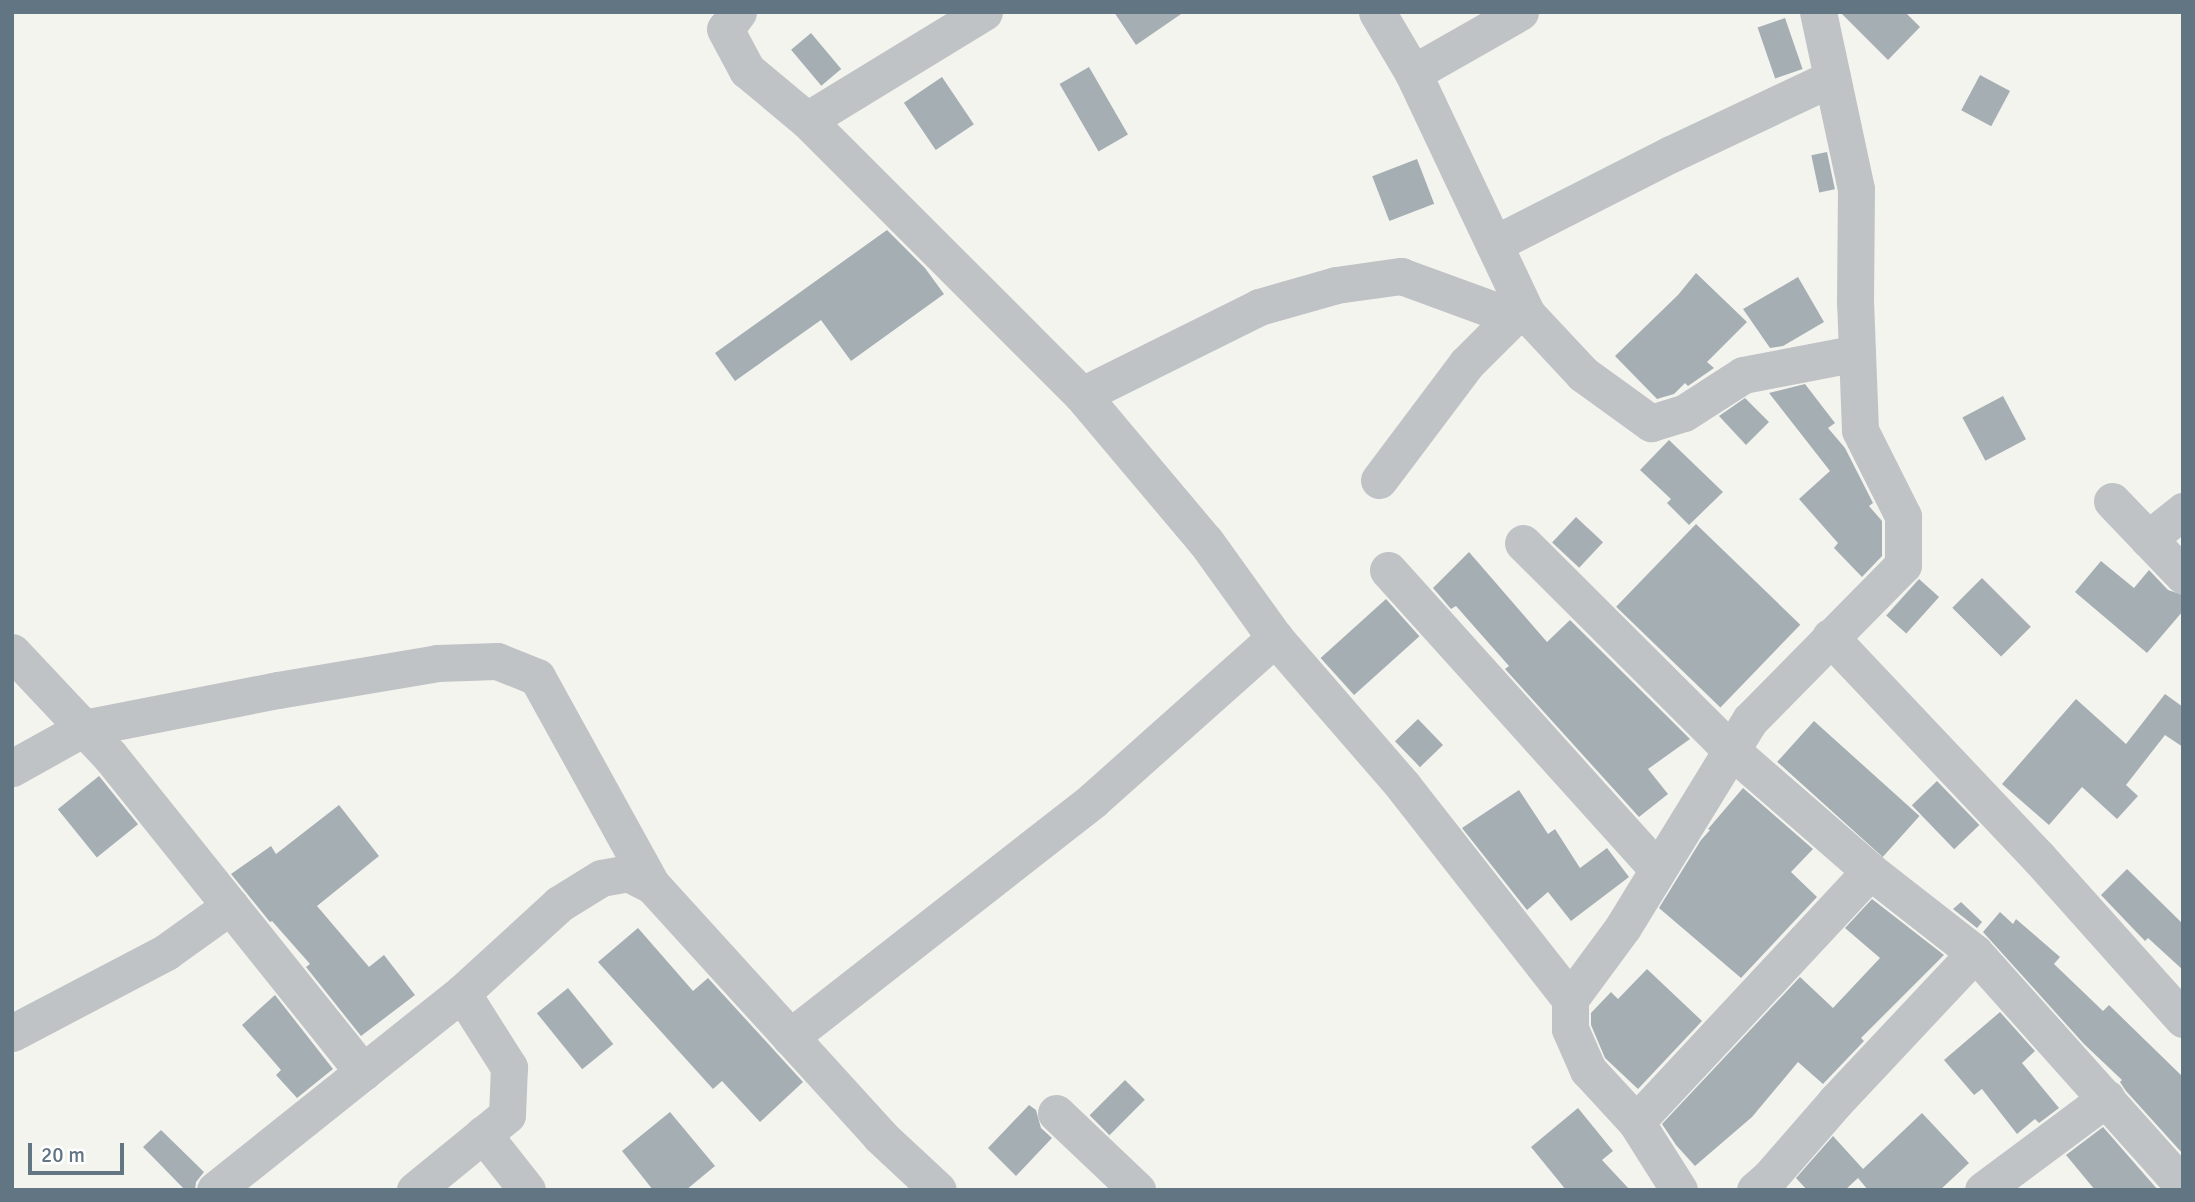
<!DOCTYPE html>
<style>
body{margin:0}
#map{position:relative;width:2195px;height:1202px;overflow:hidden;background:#f4f4ef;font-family:Signika,sans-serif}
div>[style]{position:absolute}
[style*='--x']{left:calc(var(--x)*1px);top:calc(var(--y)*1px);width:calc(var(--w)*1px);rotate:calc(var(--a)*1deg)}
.building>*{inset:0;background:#a5aeb3;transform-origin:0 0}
.street>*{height:37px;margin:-18.5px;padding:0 18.5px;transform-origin:18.5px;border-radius:18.5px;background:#bfc3c6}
span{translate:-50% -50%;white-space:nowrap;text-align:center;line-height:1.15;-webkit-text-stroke:7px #fff;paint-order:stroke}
.frame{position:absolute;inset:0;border:14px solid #627582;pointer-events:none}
.scale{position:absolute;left:28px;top:1143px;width:96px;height:32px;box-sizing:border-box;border:4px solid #627582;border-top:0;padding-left:9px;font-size:21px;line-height:24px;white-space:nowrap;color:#627582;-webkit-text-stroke:5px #fff;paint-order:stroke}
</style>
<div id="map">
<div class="building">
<i style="clip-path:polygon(1114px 12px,1184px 12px,1136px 45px)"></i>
<i style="clip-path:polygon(1840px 12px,1905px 12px,1920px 27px,1888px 60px)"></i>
<i style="left:1785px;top:18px;width:54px;height:29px;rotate:71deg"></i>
<i style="left:811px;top:33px;width:47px;height:26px;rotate:50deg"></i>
<i style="left:1089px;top:67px;width:78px;height:34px;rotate:60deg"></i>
<i style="left:1980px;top:75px;width:34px;height:40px;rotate:28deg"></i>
<i style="left:942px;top:77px;width:57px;height:46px;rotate:56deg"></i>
<i style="left:1827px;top:152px;width:38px;height:16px;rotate:78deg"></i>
<i style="left:1417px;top:159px;width:48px;height:48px;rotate:69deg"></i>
<i style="clip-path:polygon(887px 230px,925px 268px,944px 294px,851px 361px,821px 320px,735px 381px,715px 353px)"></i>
<i style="clip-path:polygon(1696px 273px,1747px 322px,1707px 362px,1714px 368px,1688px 386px,1685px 383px,1674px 394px,1657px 399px,1615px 356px,1678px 295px)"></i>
<i style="clip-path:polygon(1798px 277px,1824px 322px,1783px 346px,1770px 348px,1743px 309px)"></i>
<i style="clip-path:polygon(1805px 384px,1835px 423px,1828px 428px,1845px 448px,1873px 503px,1869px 506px,1882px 521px,1882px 556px,1862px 577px,1834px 548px,1838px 543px,1799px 499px,1830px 471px,1769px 393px)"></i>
<i style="left:2003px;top:396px;width:49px;height:46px;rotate:62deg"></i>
<i style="clip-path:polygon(1745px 398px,1769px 422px,1746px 445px,1719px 416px)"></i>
<i style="clip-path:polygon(1669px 440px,1723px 492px,1689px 525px,1667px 503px,1671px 499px,1640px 470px)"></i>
<i style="left:1576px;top:517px;width:37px;height:35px;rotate:43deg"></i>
<i style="left:1696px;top:524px;width:145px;height:115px;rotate:44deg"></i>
<i style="clip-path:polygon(1469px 552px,1547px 642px,1570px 620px,1690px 739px,1648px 769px,1668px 794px,1639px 817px,1505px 669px,1509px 666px,1456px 606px,1451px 609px,1433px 588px)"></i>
<i style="clip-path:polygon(2101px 561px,2134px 588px,2149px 570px,2168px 590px,2183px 595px,2183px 611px,2147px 653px,2075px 592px)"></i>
<i style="left:1982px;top:578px;width:69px;height:42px;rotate:45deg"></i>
<i style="left:1919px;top:579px;width:27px;height:49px;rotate:42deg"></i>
<i style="left:1386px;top:599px;width:50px;height:88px;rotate:48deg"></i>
<i style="clip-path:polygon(2165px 694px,2183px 707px,2183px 747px,2165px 735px,2126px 785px,2138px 796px,2117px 819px,2082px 787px,2049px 825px,2002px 784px,2076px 699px,2126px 744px)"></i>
<i style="left:1418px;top:719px;width:36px;height:32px;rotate:46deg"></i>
<i style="left:1814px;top:721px;width:142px;height:55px;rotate:42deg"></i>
<i style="left:99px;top:776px;width:62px;height:53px;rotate:51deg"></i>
<i style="left:1937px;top:781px;width:61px;height:35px;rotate:46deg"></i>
<i style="clip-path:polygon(1743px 788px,1813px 849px,1791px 872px,1817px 897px,1741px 978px,1659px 908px,1701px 840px,1710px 830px,1708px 829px)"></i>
<i style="clip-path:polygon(1519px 790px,1548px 834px,1555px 829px,1580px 868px,1607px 848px,1629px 877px,1571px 921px,1548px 892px,1527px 910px,1462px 828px)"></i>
<i style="clip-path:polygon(339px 805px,379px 856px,317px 906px,369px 967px,384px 955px,415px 995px,361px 1036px,306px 967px,310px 964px,272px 921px,270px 922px,231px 874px,271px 846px,276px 854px)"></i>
<i style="clip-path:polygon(2127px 869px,2183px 924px,2183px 970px,2148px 938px,2145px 941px,2101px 895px)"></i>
<i style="clip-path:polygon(1872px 899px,1944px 955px,1861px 1038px,1864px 1041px,1823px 1084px,1798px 1062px,1752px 1117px,1695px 1166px,1676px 1145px,1662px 1124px,1800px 977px,1833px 1008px,1880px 958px,1845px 928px)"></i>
<i style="clip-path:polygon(1961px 902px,1982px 922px,1977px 928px,1953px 909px)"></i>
<i style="clip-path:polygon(2000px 912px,2013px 924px,2016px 919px,2060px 957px,2054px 964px,2103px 1011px,2109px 1005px,2183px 1077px,2183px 1154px,2126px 1091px,2120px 1082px,2122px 1080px,2084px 1044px,1983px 932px)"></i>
<i style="clip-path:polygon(638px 928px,693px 991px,708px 978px,803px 1082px,760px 1122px,722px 1081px,713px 1089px,598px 962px)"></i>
<i style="clip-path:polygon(1647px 969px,1702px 1021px,1638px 1089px,1605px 1058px,1591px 1025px,1591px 1013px,1611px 992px,1618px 999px)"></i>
<i style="left:568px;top:988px;width:72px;height:40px;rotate:51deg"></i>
<i style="clip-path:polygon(275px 995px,333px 1069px,297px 1098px,276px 1075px,281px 1070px,242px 1025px)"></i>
<i style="clip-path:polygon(2000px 1012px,2035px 1051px,2022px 1063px,2059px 1108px,2039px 1123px,2035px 1119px,2017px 1134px,1982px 1089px,1974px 1095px,1944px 1060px)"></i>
<i style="left:1125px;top:1080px;width:28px;height:50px;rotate:45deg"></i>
<i style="clip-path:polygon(1029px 1105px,1036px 1110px,1041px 1128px,1052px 1138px,1016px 1176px,988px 1148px)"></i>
<i style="clip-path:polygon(1578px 1108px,1613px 1151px,1602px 1160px,1630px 1190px,1566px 1190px,1531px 1147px)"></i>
<i style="clip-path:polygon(670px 1112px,715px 1166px,686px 1190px,653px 1190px,622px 1151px)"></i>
<i style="clip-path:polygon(1922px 1113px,1969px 1163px,1940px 1190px,1868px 1190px,1858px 1178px,1845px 1190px,1807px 1190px,1796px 1178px,1833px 1136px,1863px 1169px)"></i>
<i style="clip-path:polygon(2103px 1127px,2158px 1190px,2095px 1190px,2066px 1155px)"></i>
<i style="clip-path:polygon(161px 1130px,204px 1172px,196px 1182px,195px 1190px,185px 1190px,143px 1147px)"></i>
</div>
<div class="street">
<i style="--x:738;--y:12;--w:21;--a:127"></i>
<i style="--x:725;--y:29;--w:47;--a:61.8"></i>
<i style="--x:747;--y:70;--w:78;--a:39.8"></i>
<i style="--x:984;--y:12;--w:207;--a:148.6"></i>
<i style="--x:807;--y:120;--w:389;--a:45"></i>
<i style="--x:1082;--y:395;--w:192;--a:49.9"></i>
<i style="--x:1206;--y:542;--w:118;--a:54.3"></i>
<i style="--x:1275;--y:638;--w:196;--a:49.1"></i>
<i style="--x:1403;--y:786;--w:271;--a:51.9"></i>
<i style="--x:1377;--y:12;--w:71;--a:59.5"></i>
<i style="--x:1520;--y:12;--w:123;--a:150.3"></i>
<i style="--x:1413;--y:73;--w:267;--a:64.7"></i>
<i style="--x:1527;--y:314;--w:82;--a:47"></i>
<i style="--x:1583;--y:374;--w:84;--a:35.8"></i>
<i style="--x:1651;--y:423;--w:34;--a:-17"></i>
<i style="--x:1684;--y:413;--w:70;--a:-32.8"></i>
<i style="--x:1743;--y:375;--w:116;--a:-10.9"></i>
<i style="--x:1494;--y:244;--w:199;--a:-27"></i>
<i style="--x:1671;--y:154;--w:178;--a:-25.3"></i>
<i style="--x:1082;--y:395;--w:198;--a:-26.4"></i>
<i style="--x:1259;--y:307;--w:80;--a:-15.9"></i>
<i style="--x:1336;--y:285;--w:66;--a:-7.9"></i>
<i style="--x:1401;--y:276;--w:119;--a:20.1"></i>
<i style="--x:1513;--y:317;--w:14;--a:-12"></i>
<i style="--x:1379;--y:480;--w:145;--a:-53.1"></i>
<i style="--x:1466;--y:364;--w:66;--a:-45"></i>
<i style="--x:2112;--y:501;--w:103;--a:46.2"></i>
<i style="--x:2148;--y:539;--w:45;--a:-38.7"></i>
<i style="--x:1523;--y:543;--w:295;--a:44.9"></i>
<i style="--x:1732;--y:751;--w:183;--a:41"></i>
<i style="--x:1870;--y:871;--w:133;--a:38"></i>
<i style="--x:1975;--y:953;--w:312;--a:48.2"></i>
<i style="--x:1388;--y:570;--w:402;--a:48"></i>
<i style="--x:1830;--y:637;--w:304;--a:46.6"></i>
<i style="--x:2039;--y:858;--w:216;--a:48.2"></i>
<i style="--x:12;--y:652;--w:143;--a:46.7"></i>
<i style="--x:110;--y:756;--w:405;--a:51.3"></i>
<i style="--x:12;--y:768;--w:82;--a:-29.1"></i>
<i style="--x:84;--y:728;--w:198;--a:-11.1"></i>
<i style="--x:278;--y:690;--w:161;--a:-9.6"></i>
<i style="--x:437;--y:663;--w:60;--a:-1.9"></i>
<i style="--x:497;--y:661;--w:43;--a:21.8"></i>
<i style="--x:537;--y:677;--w:238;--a:61.1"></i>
<i style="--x:652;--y:885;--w:339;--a:47.7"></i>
<i style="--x:880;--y:1136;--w:79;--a:43"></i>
<i style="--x:462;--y:993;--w:132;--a:-42.5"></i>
<i style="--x:559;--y:904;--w:49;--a:-31.8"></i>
<i style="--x:601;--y:878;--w:27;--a:-10"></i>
<i style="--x:628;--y:873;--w:27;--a:27"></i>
<i style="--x:12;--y:1033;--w:174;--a:-27.7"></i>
<i style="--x:166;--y:952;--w:79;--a:-35.7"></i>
<i style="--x:790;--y:1037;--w:385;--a:-38"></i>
<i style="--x:1093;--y:800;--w:244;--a:-41.7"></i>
<i style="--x:1056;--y:1113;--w:112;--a:43.5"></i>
<i style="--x:1636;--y:1122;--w:343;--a:-47"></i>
<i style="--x:483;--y:1134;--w:71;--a:51.8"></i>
<i style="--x:215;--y:1190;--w:316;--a:-38.6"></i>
<i style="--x:462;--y:993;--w:88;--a:57.6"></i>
<i style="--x:509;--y:1067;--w:48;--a:92.4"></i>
<i style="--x:507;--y:1115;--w:119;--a:140.8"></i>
<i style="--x:1679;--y:1190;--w:80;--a:-122.3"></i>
<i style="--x:1636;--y:1122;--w:71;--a:-132.7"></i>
<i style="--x:1588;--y:1070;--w:45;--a:-113.7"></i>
<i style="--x:1570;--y:1029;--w:30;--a:-90"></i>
<i style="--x:1570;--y:999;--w:89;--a:-53.6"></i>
<i style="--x:1623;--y:927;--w:243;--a:-58.5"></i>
<i style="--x:1750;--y:720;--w:218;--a:-45.4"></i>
<i style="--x:1903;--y:565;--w:49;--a:-90"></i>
<i style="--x:1903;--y:516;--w:96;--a:-116.6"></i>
<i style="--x:1860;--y:430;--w:128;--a:-92.2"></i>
<i style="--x:1855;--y:302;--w:113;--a:-89.5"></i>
<i style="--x:1856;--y:189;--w:181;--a:-102.1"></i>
<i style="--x:1755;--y:1190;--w:18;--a:-41"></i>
<i style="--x:1769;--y:1178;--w:101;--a:-49"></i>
<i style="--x:1835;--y:1102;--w:204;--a:-46.8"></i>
<i style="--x:1983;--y:1190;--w:154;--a:-36.6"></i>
</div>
<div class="frame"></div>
<div class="scale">20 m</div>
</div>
